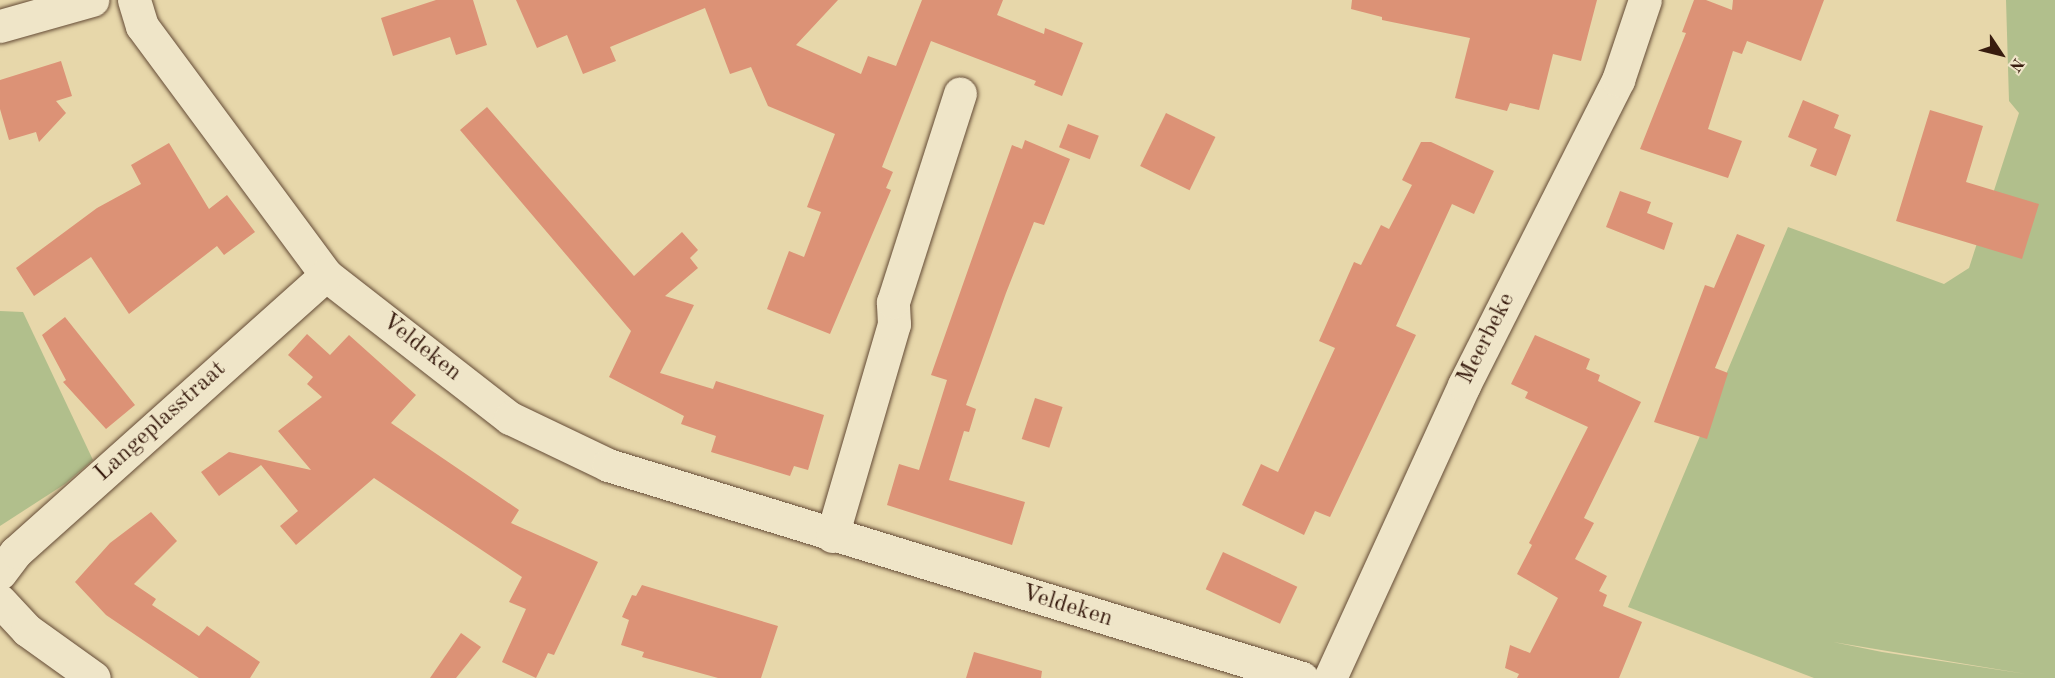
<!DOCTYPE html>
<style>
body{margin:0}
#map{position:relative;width:2055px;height:678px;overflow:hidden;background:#e7d7aa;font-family:"Old Standard TT",serif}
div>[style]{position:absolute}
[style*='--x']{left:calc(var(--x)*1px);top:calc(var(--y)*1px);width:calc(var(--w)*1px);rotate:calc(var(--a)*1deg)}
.green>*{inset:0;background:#b1bf8c}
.building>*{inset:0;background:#dc9276;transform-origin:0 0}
.roads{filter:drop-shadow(0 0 2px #644b36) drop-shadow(0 0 2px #644b36)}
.street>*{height:33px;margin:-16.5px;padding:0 16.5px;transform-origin:16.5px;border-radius:16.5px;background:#efe5c8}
.secondary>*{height:33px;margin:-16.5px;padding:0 16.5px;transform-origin:16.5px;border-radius:16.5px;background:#efe5c8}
span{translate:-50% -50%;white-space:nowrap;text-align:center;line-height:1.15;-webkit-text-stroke:6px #efe5c8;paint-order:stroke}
.street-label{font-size:24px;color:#381c0f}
.north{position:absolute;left:1971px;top:24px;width:60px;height:60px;-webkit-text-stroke:4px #efe5c8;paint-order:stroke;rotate:125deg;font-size:16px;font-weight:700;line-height:24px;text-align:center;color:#381c0f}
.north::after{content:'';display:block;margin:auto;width:21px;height:27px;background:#381c0f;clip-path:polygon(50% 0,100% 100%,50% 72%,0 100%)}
</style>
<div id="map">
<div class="green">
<i style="clip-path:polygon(evenodd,2006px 0,2055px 0,2055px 678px,1814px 678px,1628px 607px,1788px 227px,1944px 284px,1969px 268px,2019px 113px,2009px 101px,2006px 0,1833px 642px,2026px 674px,1882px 652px,1833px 642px)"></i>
<i style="clip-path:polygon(0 311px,23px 312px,93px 460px,65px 484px,0 526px)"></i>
</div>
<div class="building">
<i style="clip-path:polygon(436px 0,473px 0,487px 45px,456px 55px,450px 37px,393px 56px,381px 18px)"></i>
<i style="clip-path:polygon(516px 0,838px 0,796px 45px,861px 74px,868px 56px,896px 66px,922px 0,1003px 0,997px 15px,1044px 34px,1045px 28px,1083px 43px,1062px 96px,1034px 85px,1036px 81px,931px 41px,882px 167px,893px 172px,886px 188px,891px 190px,830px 334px,767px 309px,789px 251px,804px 257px,821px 212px,807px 207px,835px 134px,768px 106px,751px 67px,730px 74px,705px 8px,610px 47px,616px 61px,583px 74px,567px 35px,537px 48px)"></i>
<i style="clip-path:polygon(1352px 0,1597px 0,1581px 61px,1553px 54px,1539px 110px,1510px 103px,1507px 111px,1455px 98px,1470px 38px,1382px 20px,1382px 17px,1351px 9px)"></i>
<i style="clip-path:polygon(1694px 0,1706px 0,1732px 10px,1733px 0,1824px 0,1801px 61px,1747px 41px,1742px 54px,1733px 51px,1708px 129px,1742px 141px,1728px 178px,1640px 149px,1686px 33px,1682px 32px)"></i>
<i style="clip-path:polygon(61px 61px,72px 96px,56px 101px,66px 113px,39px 142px,36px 132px,9px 140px,0 109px,0 80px)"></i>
<i style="clip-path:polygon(1803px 100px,1839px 115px,1834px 128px,1851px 135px,1836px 176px,1810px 166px,1817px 149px,1788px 137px)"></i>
<i style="clip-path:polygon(487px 107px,634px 276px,682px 232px,698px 250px,690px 258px,698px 268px,665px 296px,694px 305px,660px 373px,713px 389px,716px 381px,824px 415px,808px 470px,794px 466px,790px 476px,711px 452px,716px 436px,681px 424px,684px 416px,609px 377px,631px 331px,460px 130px)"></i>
<i style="clip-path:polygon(1930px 110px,1983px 126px,1966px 182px,2039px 204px,2022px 259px,1896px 221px)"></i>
<i style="left:1166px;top:113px;width:55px;height:59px;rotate:26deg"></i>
<i style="left:1068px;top:124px;width:33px;height:25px;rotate:21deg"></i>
<i style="clip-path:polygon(1025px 140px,1070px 159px,1044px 225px,1034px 222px,1006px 293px,966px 405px,976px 409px,969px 432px,964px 431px,949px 480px,1025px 502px,1012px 545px,887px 505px,899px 464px,919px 470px,947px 380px,931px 375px,1012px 145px,1022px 149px)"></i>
<i style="clip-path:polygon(1421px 142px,1431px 142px,1494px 171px,1474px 214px,1452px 204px,1396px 326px,1416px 335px,1330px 517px,1315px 511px,1304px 535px,1242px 505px,1261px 464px,1278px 472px,1335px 348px,1319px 341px,1354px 262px,1361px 265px,1381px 225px,1389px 229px,1412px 185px,1402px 180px)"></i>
<i style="clip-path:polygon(169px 143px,209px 209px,227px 195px,255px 232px,224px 255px,217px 246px,129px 314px,91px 257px,34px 296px,16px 268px,97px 208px,141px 184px,131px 165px)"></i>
<i style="clip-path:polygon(1620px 191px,1651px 202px,1647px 213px,1673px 223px,1664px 250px,1606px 227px)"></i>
<i style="clip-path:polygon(1737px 234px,1765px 245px,1715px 368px,1728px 373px,1707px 439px,1654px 422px,1705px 285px,1714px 288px)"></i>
<i style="clip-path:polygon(65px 317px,135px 405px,106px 429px,63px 382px,66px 380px,42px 335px)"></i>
<i style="clip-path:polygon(307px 334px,330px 355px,349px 335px,416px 395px,391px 423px,519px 510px,511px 523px,598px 562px,554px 655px,548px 653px,536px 678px,502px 662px,526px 609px,509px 602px,522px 577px,374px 478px,296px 545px,280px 526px,298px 511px,261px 465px,219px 496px,201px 472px,229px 452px,311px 470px,278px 431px,322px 397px,307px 384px,313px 377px,288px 355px)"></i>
<i style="clip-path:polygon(1535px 335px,1590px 359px,1586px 369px,1600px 375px,1598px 381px,1641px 402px,1584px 518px,1594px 523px,1575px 559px,1607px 576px,1599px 591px,1607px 595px,1603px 606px,1642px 622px,1619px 678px,1517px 678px,1519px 674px,1505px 668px,1510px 645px,1530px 653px,1558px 598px,1517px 574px,1532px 545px,1529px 543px,1588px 427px,1525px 398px,1528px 392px,1511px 384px)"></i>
<i style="left:1035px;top:398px;width:29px;height:43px;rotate:18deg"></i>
<i style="clip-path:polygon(151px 512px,177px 541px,134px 584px,156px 599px,152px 605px,199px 636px,207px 626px,260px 662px,250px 678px,199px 678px,106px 615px,75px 582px,110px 543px)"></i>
<i style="left:1223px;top:552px;width:82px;height:41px;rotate:25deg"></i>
<i style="clip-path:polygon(642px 585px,778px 626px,761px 678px,718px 678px,642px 657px,644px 652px,621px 645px,629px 620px,622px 617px,632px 595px,636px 596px)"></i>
<i style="clip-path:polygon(461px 633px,481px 647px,456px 678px,430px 678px)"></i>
<i style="clip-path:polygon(974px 652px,1042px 671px,1041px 678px,966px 678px)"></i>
</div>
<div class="roads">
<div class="street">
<i style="--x:134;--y:0;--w:27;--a:73"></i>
<i style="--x:142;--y:26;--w:310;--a:53.5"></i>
<i style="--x:326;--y:275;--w:233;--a:37.9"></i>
<i style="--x:510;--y:418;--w:109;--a:25.6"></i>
<i style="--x:608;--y:465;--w:726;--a:17.06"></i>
<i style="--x:832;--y:536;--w:221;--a:-73.7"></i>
<i style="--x:894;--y:324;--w:22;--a:-93"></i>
<i style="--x:893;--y:302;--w:219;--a:-72.2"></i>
<i style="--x:0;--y:573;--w:26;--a:-53"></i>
<i style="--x:16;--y:552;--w:416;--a:-41.8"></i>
<i style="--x:0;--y:601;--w:40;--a:47"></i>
<i style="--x:27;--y:630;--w:82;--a:35.6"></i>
<i style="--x:1330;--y:678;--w:322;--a:-65.4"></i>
<i style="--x:1464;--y:385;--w:342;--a:-63.2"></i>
<i style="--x:1618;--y:80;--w:84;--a:-71.4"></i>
</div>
<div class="secondary">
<i style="--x:0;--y:26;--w:96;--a:-15.8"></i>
</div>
</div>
<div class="street-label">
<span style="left:1487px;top:339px;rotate:-63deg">Meerbeke</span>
<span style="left:421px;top:348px;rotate:38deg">Veldeken</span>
<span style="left:161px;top:422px;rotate:-42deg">Langeplasstraat</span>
<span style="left:1067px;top:607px;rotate:17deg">Veldeken</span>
</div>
<div class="north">N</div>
</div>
